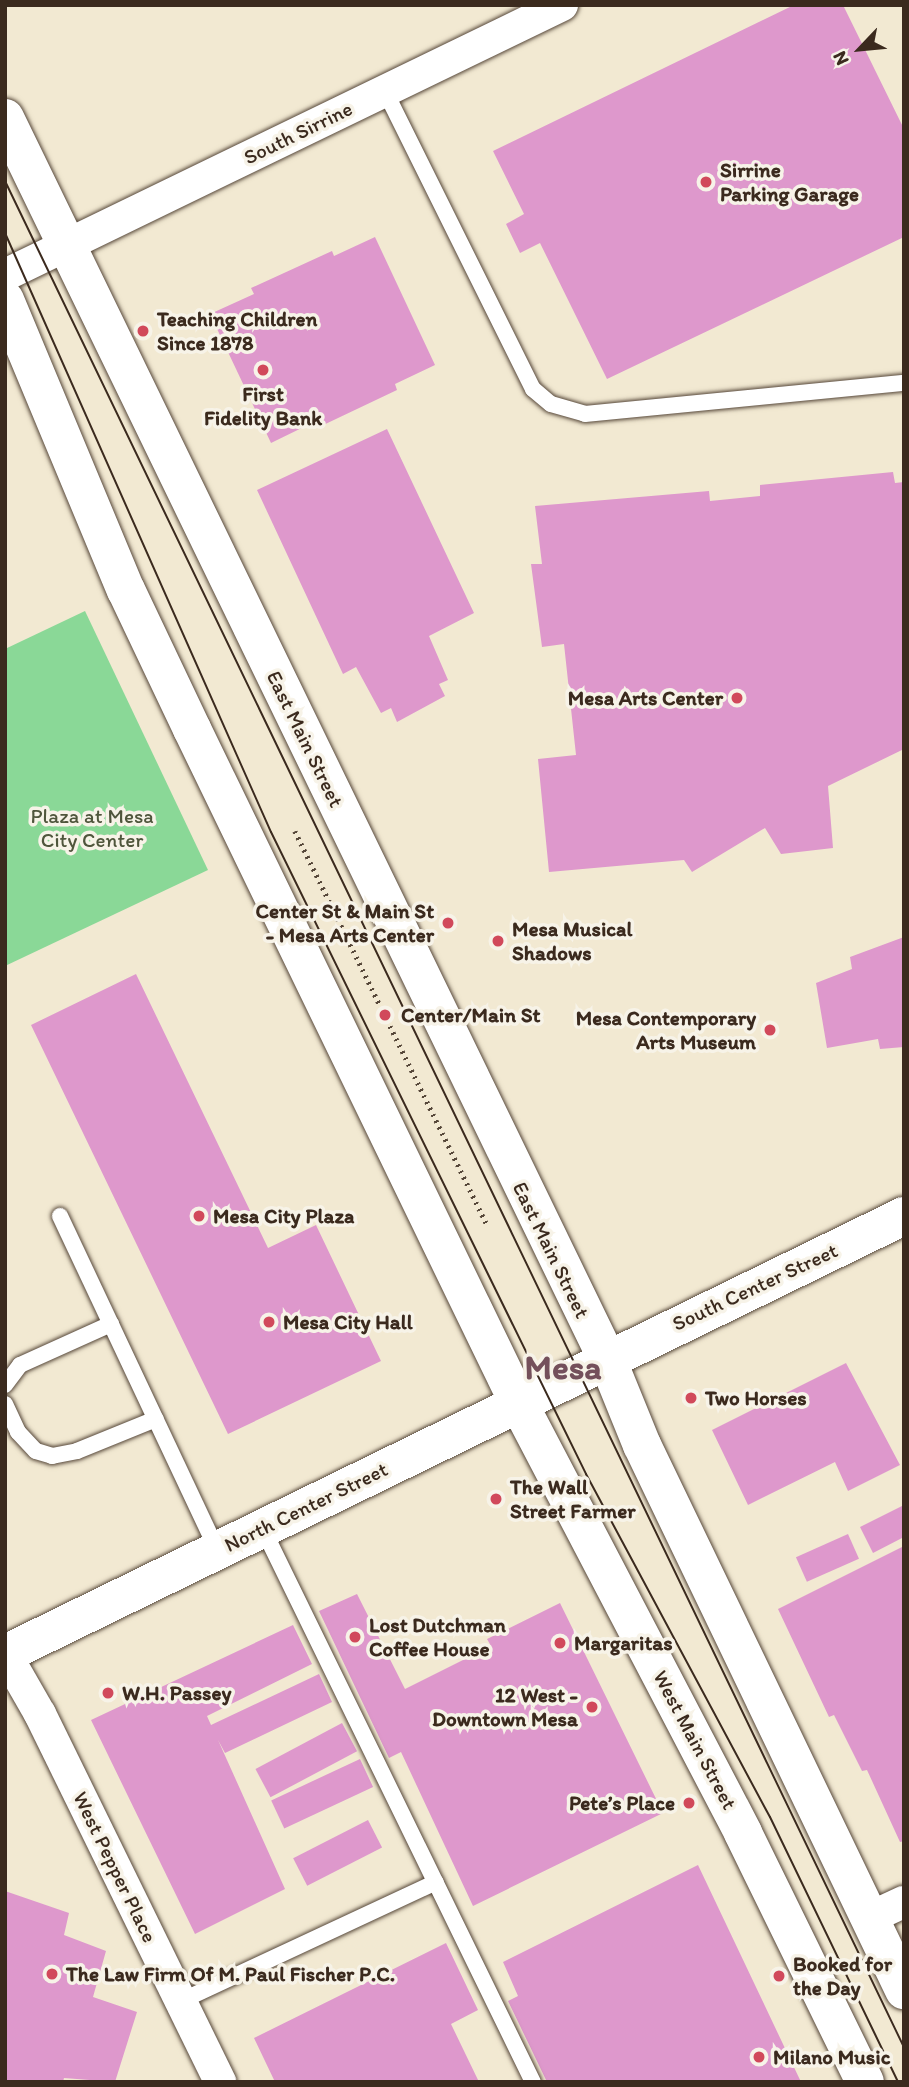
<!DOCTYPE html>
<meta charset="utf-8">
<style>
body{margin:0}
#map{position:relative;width:909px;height:2087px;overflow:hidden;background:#f2e9d2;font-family:Itim,sans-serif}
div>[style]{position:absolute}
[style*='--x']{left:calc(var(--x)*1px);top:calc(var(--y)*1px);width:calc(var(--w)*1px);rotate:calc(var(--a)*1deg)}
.green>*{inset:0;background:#8ad897}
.building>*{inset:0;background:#de98cc;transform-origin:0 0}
.path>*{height:4.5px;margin-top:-2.25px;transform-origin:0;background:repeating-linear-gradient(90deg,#564739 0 2px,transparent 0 7px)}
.roads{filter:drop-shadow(0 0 2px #564739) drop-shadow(0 0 2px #564739)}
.lane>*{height:16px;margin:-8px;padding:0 8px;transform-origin:8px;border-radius:8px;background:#fff}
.street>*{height:32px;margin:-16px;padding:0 16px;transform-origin:16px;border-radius:16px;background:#fff}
.secondary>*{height:38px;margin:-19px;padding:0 19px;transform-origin:19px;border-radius:19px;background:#fff}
.primary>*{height:38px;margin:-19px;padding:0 19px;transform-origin:19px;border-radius:19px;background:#fff}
.tram>*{height:2px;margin:-1px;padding:0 1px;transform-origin:1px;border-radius:1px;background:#3b2a1e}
.dots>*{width:19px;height:19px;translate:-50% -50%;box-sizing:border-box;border:4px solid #f7f3e8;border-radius:50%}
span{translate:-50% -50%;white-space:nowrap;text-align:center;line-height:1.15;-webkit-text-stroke:7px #f7f3e8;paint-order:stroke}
.street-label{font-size:21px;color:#3b2a1e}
.poi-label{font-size:21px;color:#3b2a1e;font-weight:700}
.left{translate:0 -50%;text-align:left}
.right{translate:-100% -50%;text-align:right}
.park-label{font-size:21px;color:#4f563c}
.town-label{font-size:35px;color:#74505b;font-weight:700}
.frame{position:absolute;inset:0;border:7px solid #3b2a1e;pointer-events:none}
.north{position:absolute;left:825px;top:14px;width:70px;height:70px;-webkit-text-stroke:5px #f7f3e8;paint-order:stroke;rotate:244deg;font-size:19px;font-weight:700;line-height:28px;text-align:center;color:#3b2a1e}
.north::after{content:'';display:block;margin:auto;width:24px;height:32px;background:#3b2a1e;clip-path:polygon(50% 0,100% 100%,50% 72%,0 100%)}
</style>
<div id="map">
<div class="green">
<i style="clip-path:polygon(85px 611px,208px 870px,5px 966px,5px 649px)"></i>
</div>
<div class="building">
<i style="clip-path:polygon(794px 5px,843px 5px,904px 129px,904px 237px,607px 379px,540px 243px,520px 253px,506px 224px,524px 214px,493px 151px)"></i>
<i style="clip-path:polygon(375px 237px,435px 365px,395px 384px,397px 390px,317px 428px,314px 422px,271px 443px,210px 314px,254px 294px,251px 288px,332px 251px,334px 256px)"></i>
<i style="clip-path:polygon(387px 429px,474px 613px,429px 636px,448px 680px,439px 684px,445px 696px,397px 722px,391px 708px,381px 713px,356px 667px,343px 674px,257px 490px)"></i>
<i style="clip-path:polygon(893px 472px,895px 483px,904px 482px,904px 749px,828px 786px,833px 848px,781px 854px,765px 828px,692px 872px,684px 860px,549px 872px,538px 759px,576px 755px,564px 644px,542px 647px,531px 564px,542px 564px,535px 506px,709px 491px,710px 501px,760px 496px,760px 485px)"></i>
<i style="clip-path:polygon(904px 937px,904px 1047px,880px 1049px,878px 1039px,827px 1048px,816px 983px,852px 969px,850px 957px)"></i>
<i style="clip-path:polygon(136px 974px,268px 1248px,316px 1225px,381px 1361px,228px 1434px,31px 1025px)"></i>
<i style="clip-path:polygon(846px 1363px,900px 1465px,848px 1491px,835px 1462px,748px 1505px,712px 1430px)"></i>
<i style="clip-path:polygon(904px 1505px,904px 1537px,873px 1553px,860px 1527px)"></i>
<i style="left:848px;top:1534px;width:27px;height:57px;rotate:66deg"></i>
<i style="clip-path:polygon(904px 1546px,904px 1841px,900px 1842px,867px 1770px,862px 1771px,834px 1715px,829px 1717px,778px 1609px)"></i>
<i style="clip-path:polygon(357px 1594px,405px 1689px,491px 1646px,487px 1639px,560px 1603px,663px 1813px,473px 1906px,401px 1752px,389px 1758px,319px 1611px)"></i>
<i style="clip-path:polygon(293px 1625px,312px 1664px,207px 1716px,211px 1725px,319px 1674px,332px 1702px,225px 1753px,218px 1740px,285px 1889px,195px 1934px,91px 1720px)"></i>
<i style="left:342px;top:1723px;width:32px;height:98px;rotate:62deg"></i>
<i style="left:360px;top:1759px;width:31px;height:98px;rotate:65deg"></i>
<i style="left:368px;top:1820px;width:31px;height:84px;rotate:63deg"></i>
<i style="clip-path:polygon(698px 1865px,801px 2082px,547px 2082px,508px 2001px,518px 1996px,503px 1962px)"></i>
<i style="clip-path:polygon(5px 1891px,69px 1913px,64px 1935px,106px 1951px,93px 1997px,137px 2012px,115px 2082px,64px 2078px,63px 2082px,5px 2082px)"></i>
<i style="clip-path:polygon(446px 1943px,478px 2010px,451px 2024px,479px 2082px,275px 2082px,254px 2038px)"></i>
</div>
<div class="path">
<i style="--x:295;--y:831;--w:437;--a:64"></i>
</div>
<div class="roads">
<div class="lane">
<i style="--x:385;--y:91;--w:333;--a:63.6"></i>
<i style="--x:533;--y:389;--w:23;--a:40"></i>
<i style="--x:551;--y:404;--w:35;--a:16"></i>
<i style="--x:585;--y:414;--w:321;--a:-5.6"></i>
<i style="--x:60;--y:1216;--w:369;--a:64.8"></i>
<i style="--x:5;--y:1385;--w:25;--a:-53"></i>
<i style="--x:20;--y:1365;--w:100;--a:-24.3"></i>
<i style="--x:5;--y:1404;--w:31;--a:65"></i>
<i style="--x:18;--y:1432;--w:26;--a:47"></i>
<i style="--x:36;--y:1451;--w:17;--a:17"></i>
<i style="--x:52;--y:1456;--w:25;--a:-11"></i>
<i style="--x:77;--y:1451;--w:85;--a:-22.1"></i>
<i style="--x:263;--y:1529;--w:615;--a:63.98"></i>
<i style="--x:181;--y:2001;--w:281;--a:-25"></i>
</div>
<div class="street">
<i style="--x:5;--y:275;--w:619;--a:-25.86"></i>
<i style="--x:5;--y:1653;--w:70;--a:60.2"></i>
<i style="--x:40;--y:1714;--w:410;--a:63.9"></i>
<i style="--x:869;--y:1918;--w:38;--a:-25"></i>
</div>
<div class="secondary">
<i style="--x:5;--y:1654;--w:1000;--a:-25.98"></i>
</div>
<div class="primary">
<i style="--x:5;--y:118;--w:1379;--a:64.12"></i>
<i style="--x:607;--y:1359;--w:93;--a:67.9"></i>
<i style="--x:642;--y:1445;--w:605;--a:64.32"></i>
<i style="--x:5;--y:300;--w:314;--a:67.4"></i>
<i style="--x:126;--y:590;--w:154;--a:64.6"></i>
<i style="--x:192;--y:729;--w:748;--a:64.15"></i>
<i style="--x:518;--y:1402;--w:486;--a:62.4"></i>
<i style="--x:743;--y:1833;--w:277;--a:63.9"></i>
</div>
</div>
<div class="tram">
<i style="--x:5;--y:181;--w:2071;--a:64.28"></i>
<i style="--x:5;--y:233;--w:655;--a:66.06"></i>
<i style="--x:271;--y:832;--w:715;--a:63.86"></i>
<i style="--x:586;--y:1474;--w:389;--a:61.8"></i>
<i style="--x:770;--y:1817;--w:294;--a:64.2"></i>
</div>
<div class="dots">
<i style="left:706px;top:182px;background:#d1495b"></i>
<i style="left:143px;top:331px;background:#d1495b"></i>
<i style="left:263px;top:370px;background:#d1495b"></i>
<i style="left:737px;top:698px;background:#d1495b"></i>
<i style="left:448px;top:923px;background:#d1495b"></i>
<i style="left:498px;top:941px;background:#d1495b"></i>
<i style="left:385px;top:1015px;background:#d1495b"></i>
<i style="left:770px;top:1030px;background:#d1495b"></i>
<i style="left:199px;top:1216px;background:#d1495b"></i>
<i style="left:269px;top:1322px;background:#d1495b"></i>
<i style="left:691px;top:1398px;background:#d1495b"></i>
<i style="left:496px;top:1499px;background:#d1495b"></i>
<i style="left:355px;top:1637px;background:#d1495b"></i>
<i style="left:560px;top:1643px;background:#d1495b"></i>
<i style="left:108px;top:1693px;background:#d1495b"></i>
<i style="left:592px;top:1707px;background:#d1495b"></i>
<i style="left:689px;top:1803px;background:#d1495b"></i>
<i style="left:52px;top:1974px;background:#d1495b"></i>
<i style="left:779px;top:1976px;background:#d1495b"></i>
<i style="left:759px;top:2057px;background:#d1495b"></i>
</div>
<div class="street-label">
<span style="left:298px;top:133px;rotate:-26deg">South Sirrine</span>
<span style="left:305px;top:739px;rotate:64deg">East Main Street</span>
<span style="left:551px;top:1250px;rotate:64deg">East Main Street</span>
<span style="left:755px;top:1287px;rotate:-25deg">South Center Street</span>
<span style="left:306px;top:1507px;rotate:-26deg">North Center Street</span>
<span style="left:695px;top:1740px;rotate:62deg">West Main Street</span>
<span style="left:115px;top:1867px;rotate:64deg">West Pepper Place</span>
</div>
<div class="poi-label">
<span class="left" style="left:720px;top:182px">Sirrine<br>Parking Garage</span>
<span class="left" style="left:157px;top:331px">Teaching Children<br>Since 1878</span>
<span style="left:263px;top:406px">First<br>Fidelity Bank</span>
<span class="right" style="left:723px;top:698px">Mesa Arts Center</span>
<span class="right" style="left:434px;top:923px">Center St &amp; Main St<br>- Mesa Arts Center</span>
<span class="left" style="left:512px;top:941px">Mesa Musical<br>Shadows</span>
<span class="left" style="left:401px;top:1015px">Center/Main St</span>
<span class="right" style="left:756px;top:1030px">Mesa Contemporary<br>Arts Museum</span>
<span class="left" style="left:213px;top:1216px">Mesa City Plaza</span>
<span class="left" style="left:283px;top:1322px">Mesa City Hall</span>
<span class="left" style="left:705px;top:1398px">Two Horses</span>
<span class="left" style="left:510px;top:1499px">The Wall<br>Street Farmer</span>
<span class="left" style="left:369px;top:1637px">Lost Dutchman<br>Coffee House</span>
<span class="left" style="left:574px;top:1643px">Margaritas</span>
<span class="left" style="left:122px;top:1693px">W.H. Passey</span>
<span class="right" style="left:578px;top:1707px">12 West -<br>Downtown Mesa</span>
<span class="right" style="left:675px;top:1803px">Pete’s Place</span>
<span class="left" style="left:793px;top:1976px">Booked for<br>the Day</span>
<span class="left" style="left:66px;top:1974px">The Law Firm Of M. Paul Fischer P.C.</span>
<span class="left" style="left:773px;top:2057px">Milano Music</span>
</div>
<div class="park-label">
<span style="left:92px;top:828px">Plaza at Mesa<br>City Center</span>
</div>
<div class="town-label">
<span style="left:563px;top:1367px">Mesa</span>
</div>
<div class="frame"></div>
<div class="north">N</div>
</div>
